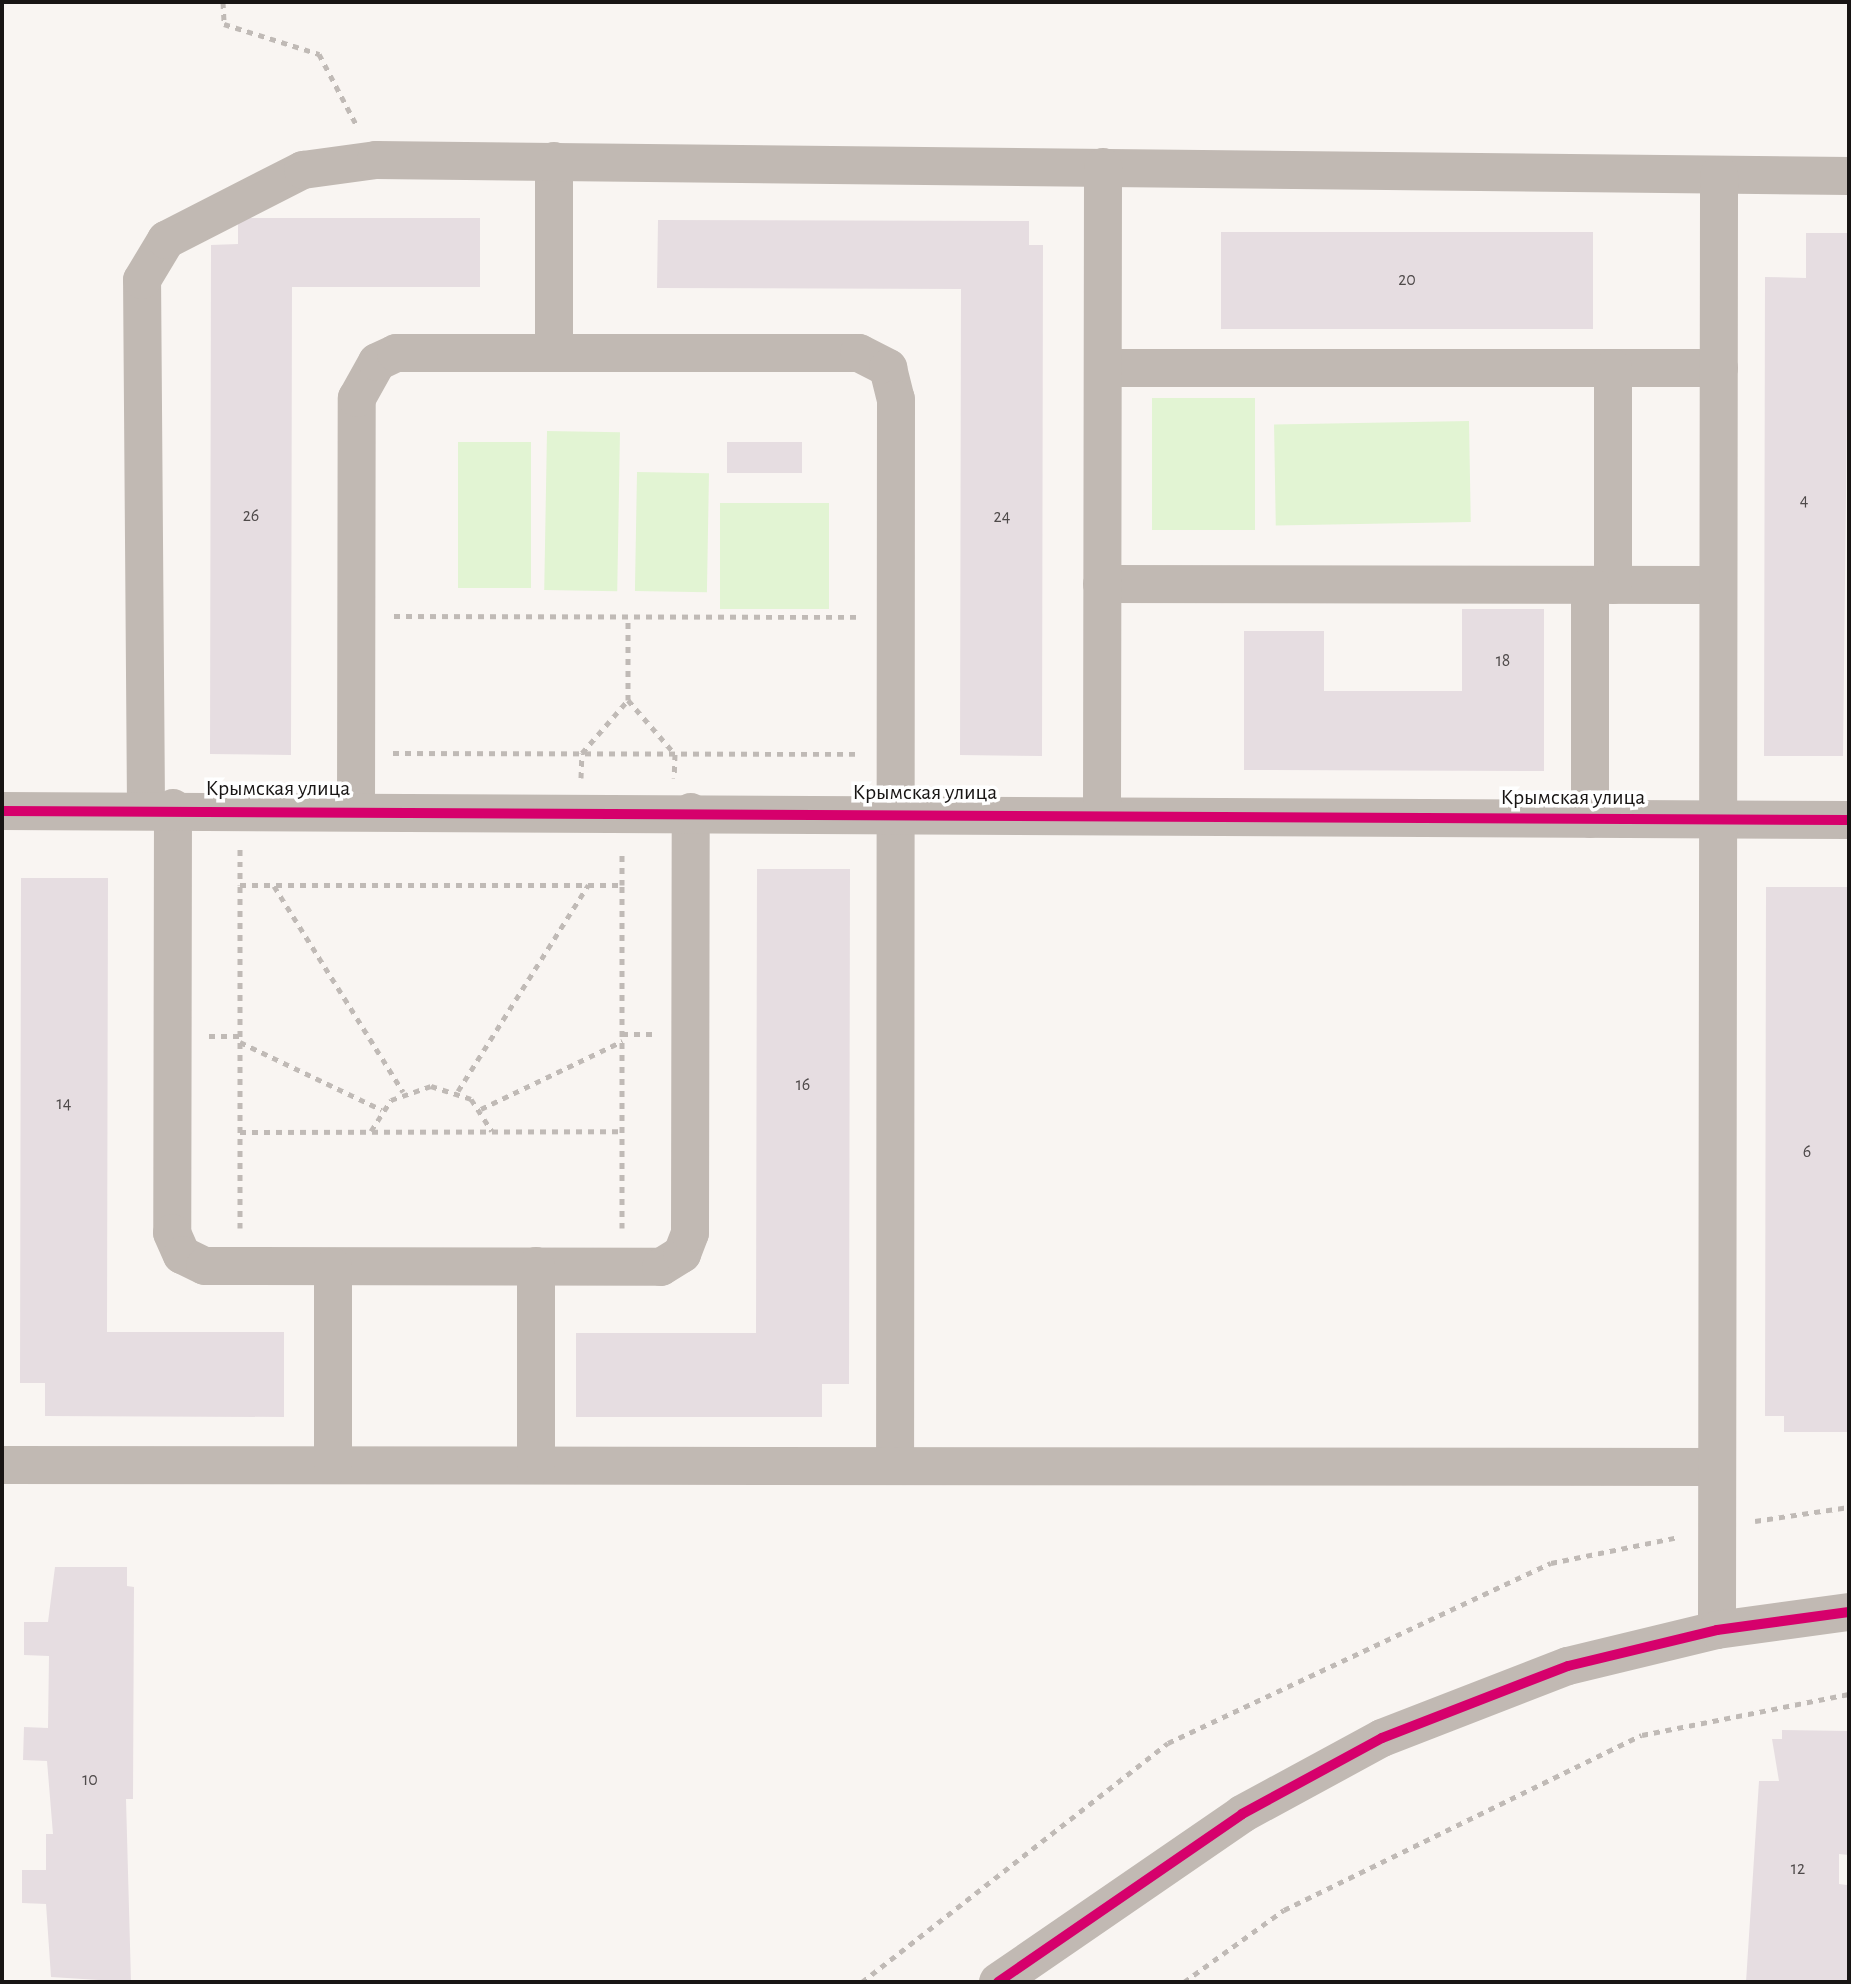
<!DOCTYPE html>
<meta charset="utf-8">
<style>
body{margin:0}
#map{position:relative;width:1851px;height:1984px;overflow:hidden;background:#f9f5f2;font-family:"Alegreya Sans",sans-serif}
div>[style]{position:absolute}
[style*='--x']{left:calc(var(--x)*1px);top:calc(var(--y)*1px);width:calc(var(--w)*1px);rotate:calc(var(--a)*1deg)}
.green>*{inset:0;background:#e2f4d3;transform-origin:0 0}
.building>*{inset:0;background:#e6dde1;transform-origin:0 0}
.path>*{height:5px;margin-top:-2.5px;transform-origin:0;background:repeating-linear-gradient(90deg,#c0bab6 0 6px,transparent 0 12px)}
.minor>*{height:38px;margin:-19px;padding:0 19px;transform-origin:19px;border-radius:19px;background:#c1b9b3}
.cycleway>*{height:10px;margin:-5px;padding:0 5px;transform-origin:5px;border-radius:5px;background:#d6006c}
span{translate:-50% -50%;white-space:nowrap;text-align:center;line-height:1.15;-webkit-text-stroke:7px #fff;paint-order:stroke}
.number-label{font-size:18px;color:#4f4a4a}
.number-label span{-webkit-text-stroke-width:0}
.street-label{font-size:22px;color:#181514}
.frame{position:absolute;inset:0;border:4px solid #181514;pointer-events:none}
</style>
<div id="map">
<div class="green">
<i style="left:1255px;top:398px;width:132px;height:103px;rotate:90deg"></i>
<i style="left:1469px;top:421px;width:101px;height:195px;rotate:89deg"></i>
<i style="left:547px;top:431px;width:73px;height:159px;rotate:1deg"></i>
<i style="left:458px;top:442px;width:73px;height:146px"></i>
<i style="left:637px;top:472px;width:72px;height:119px;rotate:1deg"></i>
<i style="left:720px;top:503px;width:109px;height:106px"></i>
</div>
<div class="building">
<i style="clip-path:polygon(238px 218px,480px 218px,480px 287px,292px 287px,291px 755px,210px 754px,211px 245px,238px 244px)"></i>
<i style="clip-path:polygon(658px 220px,1029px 221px,1029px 245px,1043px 245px,1042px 756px,960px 755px,961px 289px,657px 288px)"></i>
<i style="left:1221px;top:232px;width:372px;height:97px"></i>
<i style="clip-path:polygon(1806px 233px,1849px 233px,1843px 756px,1764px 756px,1765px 277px,1806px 278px)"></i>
<i style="left:727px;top:442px;width:75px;height:31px"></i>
<i style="clip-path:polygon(1462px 609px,1544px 609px,1544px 771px,1244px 770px,1244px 631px,1324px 631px,1324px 691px,1462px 691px)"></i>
<i style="clip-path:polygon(757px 869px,850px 869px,849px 1384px,822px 1384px,822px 1417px,576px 1417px,576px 1333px,756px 1333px)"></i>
<i style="clip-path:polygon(21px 878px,108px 878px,107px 1332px,284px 1332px,284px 1417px,45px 1416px,45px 1383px,20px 1383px)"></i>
<i style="clip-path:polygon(1766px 887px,1849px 887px,1849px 1432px,1784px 1432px,1784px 1416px,1765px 1416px)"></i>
<i style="clip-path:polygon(55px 1567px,127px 1567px,127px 1586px,134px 1587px,133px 1799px,126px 1799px,131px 1982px,51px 1977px,46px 1904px,22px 1903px,22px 1870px,46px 1870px,46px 1834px,53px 1834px,47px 1761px,23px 1760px,24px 1727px,48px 1728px,49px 1656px,24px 1655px,24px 1622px,48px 1622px)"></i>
<i style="clip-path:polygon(1782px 1730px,1849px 1731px,1849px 1855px,1839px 1854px,1839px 1884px,1847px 1885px,1849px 1982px,1746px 1982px,1759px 1781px,1779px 1781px,1772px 1739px,1782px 1739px)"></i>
</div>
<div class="path">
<i style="--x:223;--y:2;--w:22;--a:87"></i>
<i style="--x:224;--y:24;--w:100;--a:17.5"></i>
<i style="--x:319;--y:54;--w:81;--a:62.2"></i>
<i style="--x:394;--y:616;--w:466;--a:0.1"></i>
<i style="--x:628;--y:700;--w:72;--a:49"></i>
<i style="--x:675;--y:754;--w:24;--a:92"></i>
<i style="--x:393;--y:753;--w:466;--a:0.1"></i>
<i style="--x:581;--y:778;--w:25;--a:-88"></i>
<i style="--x:582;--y:753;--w:70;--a:-49"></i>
<i style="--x:628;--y:700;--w:83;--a:-90"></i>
<i style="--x:240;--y:849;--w:36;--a:90"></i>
<i style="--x:240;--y:885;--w:382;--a:0"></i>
<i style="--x:622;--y:885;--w:32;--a:-90"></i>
<i style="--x:274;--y:886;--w:243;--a:57.9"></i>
<i style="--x:622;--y:1034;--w:31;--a:0"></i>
<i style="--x:209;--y:1036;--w:31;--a:0"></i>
<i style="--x:240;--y:1042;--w:157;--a:25.6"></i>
<i style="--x:458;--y:1091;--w:244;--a:-57.7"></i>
<i style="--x:481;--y:1109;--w:157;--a:-25.7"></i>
<i style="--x:371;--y:1131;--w:37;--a:-57"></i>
<i style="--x:391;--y:1100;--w:42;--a:-19.3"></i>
<i style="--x:431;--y:1086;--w:42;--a:18"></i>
<i style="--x:471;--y:1099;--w:38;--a:57"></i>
<i style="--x:240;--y:1132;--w:382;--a:-0.1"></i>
<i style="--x:240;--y:1228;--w:343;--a:-90"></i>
<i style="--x:622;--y:1228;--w:343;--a:-90"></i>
<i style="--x:1755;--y:1521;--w:95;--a:-8.5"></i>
<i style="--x:862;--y:1982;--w:388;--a:-38"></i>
<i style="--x:1168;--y:1743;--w:423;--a:-25.2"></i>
<i style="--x:1551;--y:1563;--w:131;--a:-11.5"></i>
<i style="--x:1184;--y:1982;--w:123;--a:-35.8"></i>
<i style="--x:1284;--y:1910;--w:398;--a:-26.1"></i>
<i style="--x:1642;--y:1735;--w:211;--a:-11.2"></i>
</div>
<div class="minor">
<i style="--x:554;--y:353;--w:192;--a:-90"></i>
<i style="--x:1103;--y:368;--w:616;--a:0"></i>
<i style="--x:1102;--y:584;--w:616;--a:0.09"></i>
<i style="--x:1613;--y:585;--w:217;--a:-90"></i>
<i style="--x:146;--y:807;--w:527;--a:-90.43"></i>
<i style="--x:142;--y:280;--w:47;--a:-59"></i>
<i style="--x:166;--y:240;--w:154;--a:-27.1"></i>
<i style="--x:303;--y:170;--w:74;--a:-7.8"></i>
<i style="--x:376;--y:160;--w:1473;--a:0.62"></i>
<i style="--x:173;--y:808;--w:425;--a:90.1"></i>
<i style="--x:172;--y:1233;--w:24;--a:66"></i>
<i style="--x:182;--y:1255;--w:25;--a:26"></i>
<i style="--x:205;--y:1266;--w:456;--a:0.1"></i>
<i style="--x:661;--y:1267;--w:25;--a:-32"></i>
<i style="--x:682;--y:1254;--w:22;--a:-69"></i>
<i style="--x:690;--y:1233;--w:421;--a:-89.9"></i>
<i style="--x:356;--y:809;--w:411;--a:-89.9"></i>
<i style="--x:357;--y:398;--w:41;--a:-60.9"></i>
<i style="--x:377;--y:362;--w:21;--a:-25"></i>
<i style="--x:396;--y:353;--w:463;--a:0"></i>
<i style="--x:859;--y:353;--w:33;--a:27"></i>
<i style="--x:888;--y:368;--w:32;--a:76"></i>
<i style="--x:896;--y:399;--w:1067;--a:90.05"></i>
<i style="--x:2;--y:811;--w:1847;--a:0.28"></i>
<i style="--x:1102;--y:815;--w:648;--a:-89.91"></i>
<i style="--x:1590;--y:819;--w:234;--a:-90"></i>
<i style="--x:2;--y:1465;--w:1715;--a:0.07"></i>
<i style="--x:333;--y:1465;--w:198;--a:-90"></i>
<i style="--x:536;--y:1465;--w:199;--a:-90"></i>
<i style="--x:1717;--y:1630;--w:1455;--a:-89.92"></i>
<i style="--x:998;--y:1982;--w:296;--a:-34.5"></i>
<i style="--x:1242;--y:1814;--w:159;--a:-28.5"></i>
<i style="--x:1382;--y:1738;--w:199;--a:-21.2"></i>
<i style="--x:1568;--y:1666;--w:153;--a:-13.6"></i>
<i style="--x:1717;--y:1630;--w:133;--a:-7.8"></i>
</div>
<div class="cycleway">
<i style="--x:2;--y:811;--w:1847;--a:0.28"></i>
<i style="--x:998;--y:1982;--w:296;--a:-34.5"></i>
<i style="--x:1242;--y:1814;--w:159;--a:-28.5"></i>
<i style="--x:1382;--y:1738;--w:199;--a:-21.2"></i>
<i style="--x:1568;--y:1666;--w:153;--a:-13.6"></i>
<i style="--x:1717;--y:1630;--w:133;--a:-7.8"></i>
</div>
<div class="number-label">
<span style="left:1407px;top:280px">20</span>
<span style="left:1804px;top:501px">4</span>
<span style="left:251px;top:516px">26</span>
<span style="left:1002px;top:517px">24</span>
<span style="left:1503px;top:661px">18</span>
<span style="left:803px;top:1085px">16</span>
<span style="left:64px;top:1104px">14</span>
<span style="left:1807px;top:1152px">6</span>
<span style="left:90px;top:1780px">10</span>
<span style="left:1798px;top:1869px">12</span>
</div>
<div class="street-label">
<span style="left:278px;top:789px">Крымская улица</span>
<span style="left:925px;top:793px">Крымская улица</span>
<span style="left:1573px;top:798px">Крымская улица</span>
</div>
<div class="frame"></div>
</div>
